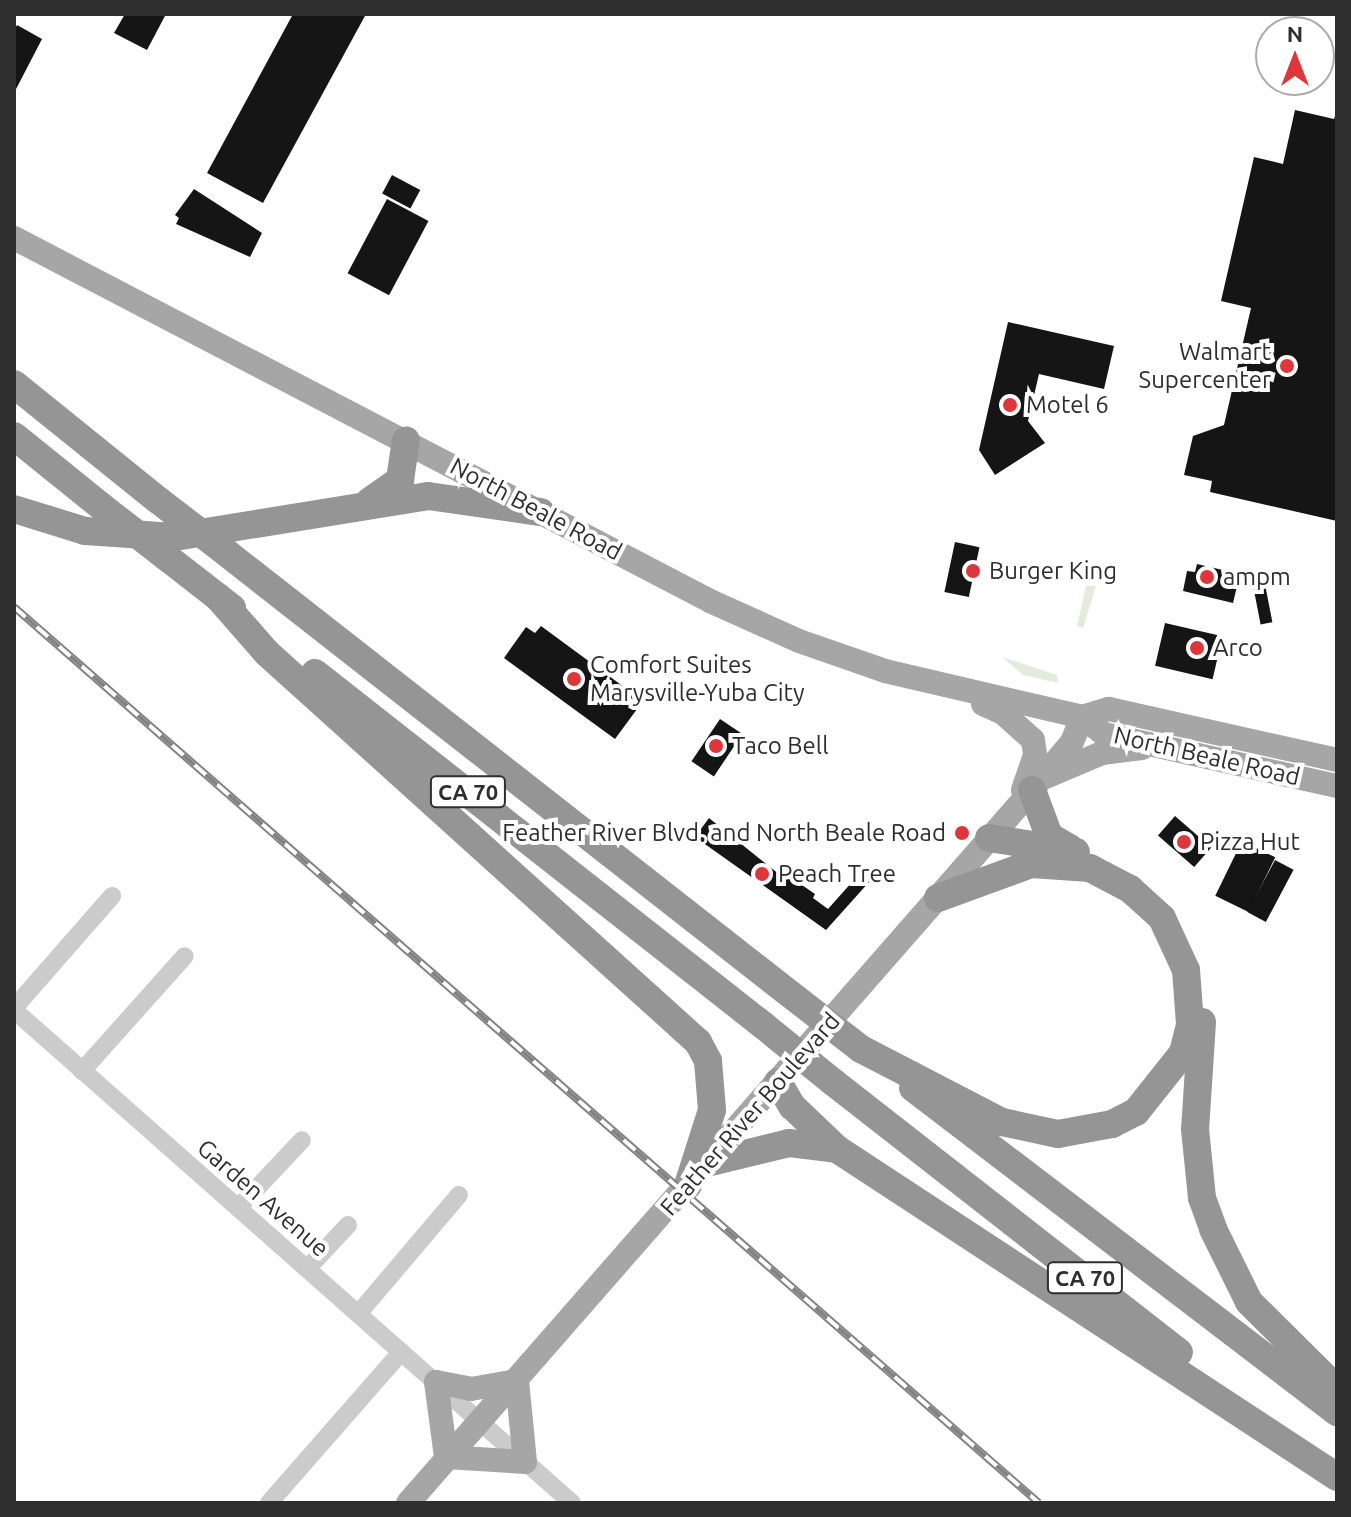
<!DOCTYPE html>
<style>
body{margin:0}
#map{position:relative;width:1351px;height:1517px;overflow:hidden;background:#fff;font-family:Ubuntu,sans-serif}
div>[style]{position:absolute}
[style*='--x']{left:calc(var(--x)*1px);top:calc(var(--y)*1px);width:calc(var(--w)*1px);rotate:calc(var(--a)*1deg)}
.green>*{inset:0;background:#e3ebdc}
.building>*{inset:0;background:#151515;transform-origin:0 0}
.minor>*{height:18px;margin:-9px;padding:0 9px;transform-origin:9px;border-radius:9px;background:#cbcbcb}
.major>*{height:24px;margin:-12px;padding:0 12px;transform-origin:12px;border-radius:12px;background:#a6a6a6}
.highway>*{height:28px;margin:-14px;padding:0 14px;transform-origin:14px;border-radius:14px;background:#959595}
.rail>*{height:8px;margin-top:-4px;transform-origin:0;background:repeating-linear-gradient(90deg,#fff 0 15px,#838383 0 30px);box-sizing:border-box;border-block:2px solid #838383}
.highway-bridge>*{height:28px;margin:-14px;padding:0 14px;transform-origin:14px;border-radius:14px;background:#959595}
.dots>*{width:22px;height:22px;translate:-50% -50%;box-sizing:border-box;border:4px solid #fff;border-radius:50%}
span{translate:-50% -50%;white-space:nowrap;text-align:center;line-height:1.15;-webkit-text-stroke:8px #fff;paint-order:stroke}
.shield-label span{padding:2px 6px;background:#fff;border:2px solid;border-radius:6px;-webkit-text-stroke-width:0}
.shield-label{font-size:22px;color:#2e2e2e;font-weight:700}
.poi-label{font-size:24px;color:#2e2e2e}
.right{translate:-100% -50%;text-align:right}
.left{translate:0 -50%;text-align:left}
.street-label{font-size:24px;color:#2e2e2e}
.frame{position:absolute;inset:0;border:16px solid #2e2e2e;pointer-events:none}
.north{position:absolute;left:1255px;top:16px;width:80px;height:80px;box-sizing:border-box;background:#fff;border:2px solid #ababab;border-radius:50%;rotate:0deg;font-size:22px;font-weight:700;line-height:32px;text-align:center;color:#2e2e2e}
.north::after{content:'';display:block;margin:auto;width:28px;height:36px;background:#de373b;clip-path:polygon(50% 0,100% 100%,50% 72%,0 100%)}
</style>
<div id="map">
<div class="green">
<i style="clip-path:polygon(1086px 586px,1096px 586px,1083px 628px,1077px 626px)"></i>
<i style="clip-path:polygon(1002px 657px,1057px 675px,1058px 683px,1023px 675px)"></i>
</div>
<div class="building">
<i style="clip-path:polygon(125px 14px,166px 14px,147px 50px,114px 33px)"></i>
<i style="clip-path:polygon(293px 14px,366px 14px,263px 203px,207px 173px)"></i>
<i style="clip-path:polygon(17px 25px,42px 39px,14px 93px,14px 31px)"></i>
<i style="clip-path:polygon(1295px 110px,1334px 119px,1337px 110px,1337px 521px,1210px 492px,1212px 481px,1184px 475px,1193px 436px,1224px 425px,1251px 308px,1221px 301px,1254px 157px,1283px 164px)"></i>
<i style="left:392px;top:175px;width:32px;height:21px;rotate:28deg"></i>
<i style="clip-path:polygon(194px 189px,262px 233px,250px 257px,176px 224px,179px 218px,175px 215px)"></i>
<i style="left:387px;top:199px;width:47px;height:84px;rotate:28deg"></i>
<i style="clip-path:polygon(1008px 322px,1114px 346px,1104px 389px,1039px 374px,1028px 421px,1045px 443px,995px 475px,979px 450px)"></i>
<i style="left:955px;top:542px;width:25px;height:51px;rotate:12deg"></i>
<i style="clip-path:polygon(1197px 564px,1240px 574px,1233px 603px,1183px 591px,1187px 571px,1195px 572px)"></i>
<i style="left:1264px;top:579px;width:44px;height:12px;rotate:79deg"></i>
<i style="left:1165px;top:623px;width:59px;height:44px;rotate:13deg"></i>
<i style="clip-path:polygon(541px 626px,643px 701px,615px 739px,504px 658px,526px 627px,535px 633px)"></i>
<i style="left:720px;top:719px;width:27px;height:51px;rotate:34deg"></i>
<i style="left:1175px;top:816px;width:48px;height:26px;rotate:41deg"></i>
<i style="clip-path:polygon(709px 818px,780px 875px,783px 872px,815px 894px,813px 898px,828px 909px,861px 872px,870px 881px,826px 930px,695px 837px)"></i>
<i style="left:1242px;top:841px;width:37px;height:61px;rotate:26deg"></i>
<i style="left:1275px;top:860px;width:21px;height:59px;rotate:28deg"></i>
</div>
<div class="minor">
<i style="--x:14;--y:1008;--w:149;--a:-48.8"></i>
<i style="--x:14;--y:1010;--w:745;--a:41.46"></i>
<i style="--x:82;--y:1071;--w:154;--a:-48.2"></i>
<i style="--x:238;--y:1208;--w:93;--a:-46.7"></i>
<i style="--x:307;--y:1269;--w:60;--a:-47"></i>
<i style="--x:358;--y:1314;--w:156;--a:-49.7"></i>
<i style="--x:269;--y:1503;--w:201;--a:-48.8"></i>
</div>
<div class="major">
<i style="--x:14;--y:238;--w:785;--a:27.54"></i>
<i style="--x:710;--y:601;--w:98;--a:24.2"></i>
<i style="--x:799;--y:641;--w:91;--a:19.2"></i>
<i style="--x:885;--y:671;--w:202;--a:13.1"></i>
<i style="--x:1082;--y:717;--w:28;--a:38"></i>
<i style="--x:1104;--y:734;--w:239;--a:12.6"></i>
<i style="--x:983;--y:704;--w:22;--a:24"></i>
<i style="--x:1003;--y:713;--w:40;--a:42"></i>
<i style="--x:1033;--y:740;--w:15;--a:82"></i>
<i style="--x:1035;--y:755;--w:37;--a:109"></i>
<i style="--x:1082;--y:717;--w:28;--a:-17"></i>
<i style="--x:1109;--y:709;--w:234;--a:12.6"></i>
<i style="--x:1048;--y:776;--w:59;--a:-23.1"></i>
<i style="--x:1102;--y:753;--w:40;--a:-7.1"></i>
<i style="--x:436;--y:1382;--w:76;--a:82.4"></i>
<i style="--x:446;--y:1457;--w:79;--a:3.6"></i>
<i style="--x:525;--y:1462;--w:81;--a:-95.6"></i>
<i style="--x:436;--y:1382;--w:36;--a:11"></i>
<i style="--x:471;--y:1389;--w:47;--a:-9.9"></i>
<i style="--x:408;--y:1503;--w:947;--a:-48.81"></i>
<i style="--x:1032;--y:790;--w:62;--a:-50.2"></i>
<i style="--x:1072;--y:742;--w:27;--a:-68"></i>
</div>
<div class="highway">
<i style="--x:14;--y:384;--w:185;--a:38.9"></i>
<i style="--x:14;--y:436;--w:113;--a:38.9"></i>
<i style="--x:370;--y:501;--w:37;--a:-35"></i>
<i style="--x:400;--y:480;--w:40;--a:-81.5"></i>
<i style="--x:14;--y:509;--w:74;--a:17.2"></i>
<i style="--x:85;--y:531;--w:90;--a:3.8"></i>
<i style="--x:175;--y:537;--w:256;--a:-9.2"></i>
<i style="--x:428;--y:496;--w:114;--a:8.1"></i>
<i style="--x:228;--y:554;--w:714;--a:38.06"></i>
<i style="--x:169;--y:559;--w:80;--a:37.9"></i>
<i style="--x:218;--y:597;--w:74;--a:48.8"></i>
<i style="--x:267;--y:653;--w:581;--a:42.07"></i>
<i style="--x:698;--y:1042;--w:21;--a:62"></i>
<i style="--x:708;--y:1061;--w:49;--a:85.3"></i>
<i style="--x:712;--y:1110;--w:79;--a:107.7"></i>
<i style="--x:315;--y:673;--w:571;--a:38.17"></i>
<i style="--x:1032;--y:790;--w:49;--a:69.7"></i>
<i style="--x:1049;--y:836;--w:24;--a:30"></i>
<i style="--x:989;--y:838;--w:88;--a:9.1"></i>
<i style="--x:1202;--y:1022;--w:107;--a:93.7"></i>
<i style="--x:1195;--y:1129;--w:69;--a:84.2"></i>
<i style="--x:1202;--y:1198;--w:33;--a:70"></i>
<i style="--x:1213;--y:1229;--w:81;--a:63.7"></i>
<i style="--x:1249;--y:1302;--w:124;--a:44.7"></i>
<i style="--x:861;--y:1049;--w:159;--a:27.4"></i>
<i style="--x:1002;--y:1122;--w:57;--a:12.1"></i>
<i style="--x:1058;--y:1134;--w:55;--a:-10.5"></i>
<i style="--x:1112;--y:1124;--w:27;--a:-27"></i>
<i style="--x:1136;--y:1112;--w:75;--a:-51.5"></i>
<i style="--x:1183;--y:1053;--w:30;--a:-76"></i>
<i style="--x:1190;--y:1024;--w:54;--a:-94.2"></i>
<i style="--x:1186;--y:970;--w:57;--a:-114.8"></i>
<i style="--x:1162;--y:918;--w:43;--a:-137.8"></i>
<i style="--x:1130;--y:889;--w:45;--a:-152.3"></i>
<i style="--x:1090;--y:868;--w:59;--a:-176.1"></i>
<i style="--x:1031;--y:864;--w:99;--a:159.9"></i>
<i style="--x:778;--y:1082;--w:28;--a:60"></i>
<i style="--x:792;--y:1106;--w:62;--a:43.7"></i>
<i style="--x:837;--y:1149;--w:598;--a:33.26"></i>
<i style="--x:833;--y:1082;--w:439;--a:38"></i>
<i style="--x:913;--y:1088;--w:534;--a:37.39"></i>
<i style="--x:707;--y:1163;--w:84;--a:-13.7"></i>
<i style="--x:789;--y:1143;--w:48;--a:7.1"></i>
</div>
<div class="rail">
<i style="--x:14;--y:607;--w:1361;--a:41.16"></i>
</div>
<div class="highway-bridge">
<i style="--x:158;--y:500;--w:88;--a:37.6"></i>
<i style="--x:102;--y:507;--w:85;--a:37.8"></i>
<i style="--x:790;--y:994;--w:90;--a:37.8"></i>
<i style="--x:764;--y:1026;--w:89;--a:39.1"></i>
</div>
<div class="dots">
<i style="left:1287px;top:366px;background:#de373b"></i>
<i style="left:1010px;top:405px;background:#de373b"></i>
<i style="left:973px;top:571px;background:#de373b"></i>
<i style="left:1207px;top:577px;background:#de373b"></i>
<i style="left:1197px;top:648px;background:#de373b"></i>
<i style="left:574px;top:679px;background:#de373b"></i>
<i style="left:716px;top:746px;background:#de373b"></i>
<i style="left:962px;top:833px;background:#de373b"></i>
<i style="left:1184px;top:842px;background:#de373b"></i>
<i style="left:762px;top:874px;background:#de373b"></i>
</div>
<div class="shield-label">
<span style="left:468px;top:792px">CA 70</span>
<span style="left:1085px;top:1278px">CA 70</span>
</div>
<div class="poi-label">
<span class="right" style="left:1271px;top:366px">Walmart<br>Supercenter</span>
<span class="left" style="left:1026px;top:405px">Motel 6</span>
<span class="left" style="left:989px;top:571px">Burger King</span>
<span class="left" style="left:1223px;top:577px">ampm</span>
<span class="left" style="left:1213px;top:648px">Arco</span>
<span class="left" style="left:590px;top:679px">Comfort Suites<br>Marysville-Yuba City</span>
<span class="left" style="left:732px;top:746px">Taco Bell</span>
<span class="right" style="left:946px;top:833px">Feather River Blvd. and North Beale Road</span>
<span class="left" style="left:1200px;top:842px">Pizza Hut</span>
<span class="left" style="left:778px;top:874px">Peach Tree</span>
</div>
<div class="street-label">
<span style="left:536px;top:509px;rotate:28deg">North Beale Road</span>
<span style="left:1207px;top:756px;rotate:13deg">North Beale Road</span>
<span style="left:750px;top:1114px;rotate:-49deg">Feather River Boulevard</span>
<span style="left:263px;top:1198px;rotate:41deg">Garden Avenue</span>
</div>
<div class="frame"></div>
<div class="north">N</div>
</div>
